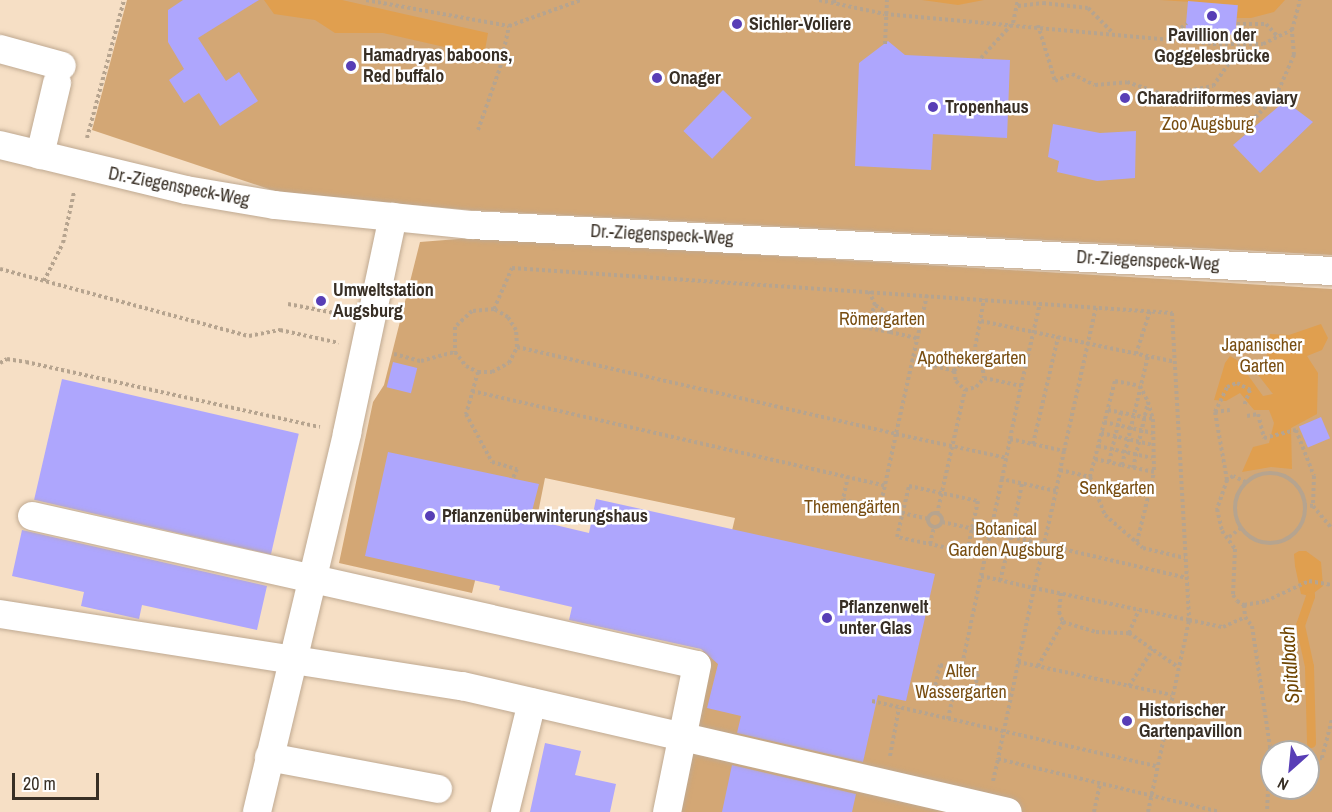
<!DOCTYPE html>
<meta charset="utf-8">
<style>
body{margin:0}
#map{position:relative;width:1332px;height:812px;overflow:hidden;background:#f6dfc5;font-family:"Archivo Narrow",sans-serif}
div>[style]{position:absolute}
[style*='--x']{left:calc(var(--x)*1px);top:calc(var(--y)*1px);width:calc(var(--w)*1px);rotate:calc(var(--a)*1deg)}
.green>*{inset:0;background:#d3a775}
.water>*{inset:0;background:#e09f4f}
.stream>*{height:9px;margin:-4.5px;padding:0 4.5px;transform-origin:4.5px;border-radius:4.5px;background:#e09f4f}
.building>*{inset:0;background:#aea6fd;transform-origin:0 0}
.path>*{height:4px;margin-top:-2px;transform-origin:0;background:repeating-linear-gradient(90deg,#b6a48f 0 3px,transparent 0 6px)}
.path>.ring{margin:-2px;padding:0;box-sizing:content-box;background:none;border:4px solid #b6a48f;border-radius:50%}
.roads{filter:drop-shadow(0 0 2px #bfa991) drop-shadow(0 0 2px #bfa991)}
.minor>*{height:28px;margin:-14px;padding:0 14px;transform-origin:14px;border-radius:14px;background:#fff}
.dots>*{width:16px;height:16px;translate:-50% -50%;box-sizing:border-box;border:3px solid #fff;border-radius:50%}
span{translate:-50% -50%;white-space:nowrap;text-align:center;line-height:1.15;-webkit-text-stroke:5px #fff;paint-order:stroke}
.poi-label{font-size:18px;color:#382f25;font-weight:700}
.left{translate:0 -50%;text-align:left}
.park-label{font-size:18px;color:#784d11}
.street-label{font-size:18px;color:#382f25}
.water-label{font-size:20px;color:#6f4502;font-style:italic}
.north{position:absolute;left:1260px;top:740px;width:60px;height:60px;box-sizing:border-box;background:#fff;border:2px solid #afaca8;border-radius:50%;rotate:207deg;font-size:16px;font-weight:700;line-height:24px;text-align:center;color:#382f25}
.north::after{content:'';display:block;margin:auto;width:21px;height:27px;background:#583eb6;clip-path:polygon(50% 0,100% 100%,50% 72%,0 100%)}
.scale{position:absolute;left:12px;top:773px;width:87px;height:27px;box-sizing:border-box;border:3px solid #382f25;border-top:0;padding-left:8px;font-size:18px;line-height:21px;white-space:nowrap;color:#382f25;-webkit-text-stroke:4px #fff;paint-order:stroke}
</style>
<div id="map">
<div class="green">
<i style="clip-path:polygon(127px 0,1332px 0,1332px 255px,471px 210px,284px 194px,92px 130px)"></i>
<i style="clip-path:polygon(evenodd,471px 238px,1332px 289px,1332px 812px,665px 812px,735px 518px,545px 478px,538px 513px,494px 504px,472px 593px,339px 563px,373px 402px,384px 385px,420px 242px,471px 238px,1272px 752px,1308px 752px,1308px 788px,1272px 788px,1272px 752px)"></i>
</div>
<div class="water">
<i style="clip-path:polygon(264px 0,342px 0,488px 33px,484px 56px,383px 33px,335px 33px,315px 20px,274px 14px)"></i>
<i style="clip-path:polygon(922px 0,984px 0,958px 5px)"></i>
<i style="clip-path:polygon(1160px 0,1285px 0,1274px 12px,1251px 18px,1237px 18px,1238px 5px)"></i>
<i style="clip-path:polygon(1321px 324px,1328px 338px,1322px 350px,1307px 356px,1318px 373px,1317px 414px,1291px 428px,1292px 469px,1271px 467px,1242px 472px,1253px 447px,1269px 443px,1274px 423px,1269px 410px,1254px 410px,1240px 393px,1226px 401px,1214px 400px,1225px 363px,1230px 356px,1237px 360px,1263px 396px,1273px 394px,1255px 371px,1266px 360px,1270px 334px,1289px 335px)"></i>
<i style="clip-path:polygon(1299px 551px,1306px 551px,1321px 562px,1323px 586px,1310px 596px,1301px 594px,1295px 566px,1294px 554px)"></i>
</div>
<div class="stream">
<i style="--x:1309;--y:584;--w:12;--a:85"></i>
<i style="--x:1310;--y:596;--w:31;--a:109"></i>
<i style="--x:1300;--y:625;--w:42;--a:77.6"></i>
<i style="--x:1309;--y:666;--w:77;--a:88.5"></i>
</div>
<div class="building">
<i style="clip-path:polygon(183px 0,259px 0,198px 38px,226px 81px,239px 72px,258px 101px,220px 126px,199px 93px,184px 103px,169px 80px,184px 69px,168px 42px,168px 10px)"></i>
<i style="left:1188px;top:1px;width:50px;height:30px;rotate:5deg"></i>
<i style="clip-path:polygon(888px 41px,905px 55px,1010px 60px,1007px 138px,933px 134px,931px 170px,855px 166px,859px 63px)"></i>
<i style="left:723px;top:90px;width:40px;height:57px;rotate:44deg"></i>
<i style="clip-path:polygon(1285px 101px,1313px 122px,1260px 173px,1233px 145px)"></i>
<i style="clip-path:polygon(1053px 124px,1100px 133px,1136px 131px,1135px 178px,1097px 181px,1057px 172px,1059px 161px,1048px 157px)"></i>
<i style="left:393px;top:362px;width:25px;height:26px;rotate:14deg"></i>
<i style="left:62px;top:379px;width:243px;height:124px;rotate:13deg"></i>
<i style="left:1321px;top:417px;width:23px;height:24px;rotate:67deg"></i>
<i style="clip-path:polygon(388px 452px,539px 484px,530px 519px,589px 533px,596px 499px,935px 574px,906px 701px,878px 695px,863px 762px,737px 733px,741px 716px,707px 708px,718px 664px,701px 649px,569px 620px,572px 607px,499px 590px,500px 586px,365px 556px)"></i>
<i style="clip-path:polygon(22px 530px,267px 586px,257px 630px,142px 605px,139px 619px,81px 606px,84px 592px,12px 576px)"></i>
<i style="clip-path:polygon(545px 743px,581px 751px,575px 775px,616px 784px,610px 812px,530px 812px)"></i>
<i style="clip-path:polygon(732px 765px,856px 794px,852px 812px,722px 812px)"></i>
</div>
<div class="path">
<i style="--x:366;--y:0;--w:145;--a:10.3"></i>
<i style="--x:509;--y:26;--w:77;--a:-19.9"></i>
<i style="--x:819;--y:0;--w:67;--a:12"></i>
<i style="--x:885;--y:14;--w:329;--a:5.2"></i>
<i style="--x:1213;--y:44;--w:50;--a:0"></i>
<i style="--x:1263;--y:44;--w:32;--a:-26"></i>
<i style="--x:834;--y:0;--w:6;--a:81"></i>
<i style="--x:1018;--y:6;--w:25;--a:-7"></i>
<i style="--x:1043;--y:3;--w:45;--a:6.3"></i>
<i style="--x:1088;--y:8;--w:35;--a:45"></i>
<i style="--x:1237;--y:24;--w:29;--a:0"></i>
<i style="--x:1266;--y:24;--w:18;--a:47"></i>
<i style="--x:1038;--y:25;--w:59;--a:73.1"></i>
<i style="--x:1055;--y:81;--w:18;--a:-22"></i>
<i style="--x:1072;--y:74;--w:25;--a:26"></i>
<i style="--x:1095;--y:85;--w:32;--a:-5"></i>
<i style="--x:1127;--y:82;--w:40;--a:18.9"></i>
<i style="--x:1165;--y:95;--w:49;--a:-10.6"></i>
<i style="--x:1213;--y:86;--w:49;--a:-55"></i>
<i style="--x:1168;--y:40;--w:25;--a:-42"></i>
<i style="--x:885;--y:44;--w:44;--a:-87.4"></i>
<i style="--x:981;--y:58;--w:47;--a:-47.6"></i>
<i style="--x:1013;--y:23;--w:24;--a:-78"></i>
<i style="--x:1247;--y:126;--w:42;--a:-46"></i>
<i style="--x:1276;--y:96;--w:45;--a:-66.3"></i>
<i style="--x:1294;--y:55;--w:25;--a:-95"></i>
<i style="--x:1292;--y:30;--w:31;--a:-75"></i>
<i style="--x:478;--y:130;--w:66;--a:-70.5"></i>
<i style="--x:500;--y:68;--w:43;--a:-77.9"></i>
<i style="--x:87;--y:138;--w:143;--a:-75"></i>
<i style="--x:0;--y:269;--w:258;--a:15.1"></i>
<i style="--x:249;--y:336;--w:32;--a:-11"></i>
<i style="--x:280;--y:330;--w:60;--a:12.4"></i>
<i style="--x:44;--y:281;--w:42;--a:-63.4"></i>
<i style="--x:63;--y:243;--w:52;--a:-77.8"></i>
<i style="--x:927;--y:295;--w:142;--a:102.6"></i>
<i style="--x:896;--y:434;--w:114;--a:12.2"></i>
<i style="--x:288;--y:304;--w:58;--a:10.9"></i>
<i style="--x:494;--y:309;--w:22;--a:175"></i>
<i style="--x:472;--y:311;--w:23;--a:137"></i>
<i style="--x:455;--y:327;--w:25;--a:90"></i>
<i style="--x:455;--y:352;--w:18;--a:52"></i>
<i style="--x:466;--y:366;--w:13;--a:27"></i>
<i style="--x:478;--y:372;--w:14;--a:0"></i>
<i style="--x:492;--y:372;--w:19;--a:-28"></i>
<i style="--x:509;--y:363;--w:18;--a:-63"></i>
<i style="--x:517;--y:347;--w:17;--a:-93"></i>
<i style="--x:516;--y:330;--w:15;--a:-122"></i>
<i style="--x:508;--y:317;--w:16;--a:-150"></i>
<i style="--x:494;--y:309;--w:45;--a:-66.3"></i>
<i style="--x:512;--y:268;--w:662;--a:3.9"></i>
<i style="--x:1172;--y:313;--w:307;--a:86.8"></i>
<i style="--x:1189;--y:620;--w:158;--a:-168.3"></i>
<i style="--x:1034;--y:588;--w:99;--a:-77.2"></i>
<i style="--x:981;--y:321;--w:198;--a:11.9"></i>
<i style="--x:846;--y:324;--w:45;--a:10.3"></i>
<i style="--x:890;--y:332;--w:15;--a:-79"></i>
<i style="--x:893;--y:317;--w:22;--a:-146"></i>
<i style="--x:875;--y:305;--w:15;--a:-113"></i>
<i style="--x:866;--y:328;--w:25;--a:-69"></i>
<i style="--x:890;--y:332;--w:28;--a:13"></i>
<i style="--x:517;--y:347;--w:389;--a:12.9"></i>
<i style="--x:896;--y:434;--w:76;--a:102.2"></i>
<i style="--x:394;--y:354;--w:28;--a:15"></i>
<i style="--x:421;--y:361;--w:35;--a:-15"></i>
<i style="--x:1136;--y:354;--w:45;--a:-72"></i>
<i style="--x:973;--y:359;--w:61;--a:-79.6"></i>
<i style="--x:911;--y:360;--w:44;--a:14.3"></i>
<i style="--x:954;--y:371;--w:10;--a:79"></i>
<i style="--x:956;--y:381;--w:13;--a:45"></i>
<i style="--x:965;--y:390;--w:11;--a:-15"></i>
<i style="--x:976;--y:387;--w:12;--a:-48"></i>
<i style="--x:984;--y:378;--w:38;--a:12"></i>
<i style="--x:1021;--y:386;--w:85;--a:-77.1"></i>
<i style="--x:0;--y:363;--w:8;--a:-30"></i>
<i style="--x:7;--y:359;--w:19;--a:9"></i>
<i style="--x:26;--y:362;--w:301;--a:12.5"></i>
<i style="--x:954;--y:371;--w:13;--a:-48"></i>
<i style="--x:963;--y:361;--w:10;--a:-11"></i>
<i style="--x:973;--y:359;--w:10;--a:29"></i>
<i style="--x:982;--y:364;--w:14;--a:82"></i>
<i style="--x:478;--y:372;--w:44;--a:105.9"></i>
<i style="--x:466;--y:414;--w:55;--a:61.6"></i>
<i style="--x:492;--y:462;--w:26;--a:16"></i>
<i style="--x:517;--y:469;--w:10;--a:114"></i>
<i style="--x:472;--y:391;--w:423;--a:12.9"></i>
<i style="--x:1108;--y:410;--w:46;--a:11.3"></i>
<i style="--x:1215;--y:412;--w:28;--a:-64"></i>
<i style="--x:1227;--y:387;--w:11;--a:-22"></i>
<i style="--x:1237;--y:383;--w:15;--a:28"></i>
<i style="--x:1250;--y:390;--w:17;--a:111"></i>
<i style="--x:1247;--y:416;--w:11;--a:-10"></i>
<i style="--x:1258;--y:414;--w:25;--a:76"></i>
<i style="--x:1264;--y:438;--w:33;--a:-14"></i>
<i style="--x:1296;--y:430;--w:49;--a:68.6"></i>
<i style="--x:1314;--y:476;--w:30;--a:92"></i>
<i style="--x:1313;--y:506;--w:8;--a:-173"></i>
<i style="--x:1104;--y:422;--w:50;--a:12.7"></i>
<i style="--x:1101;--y:433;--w:53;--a:13"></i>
<i style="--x:1010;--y:439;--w:55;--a:12.5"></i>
<i style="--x:1064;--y:451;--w:41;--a:101.3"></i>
<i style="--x:1056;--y:491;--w:55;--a:-167.5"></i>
<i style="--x:1002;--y:479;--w:41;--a:-78.7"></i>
<i style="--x:1010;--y:439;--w:54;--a:-78.3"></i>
<i style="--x:1033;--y:444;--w:110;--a:-76.8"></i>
<i style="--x:1098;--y:446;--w:55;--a:12.5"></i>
<i style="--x:1064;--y:451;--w:148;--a:-77.5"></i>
<i style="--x:1095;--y:459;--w:28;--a:13"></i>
<i style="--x:1109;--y:462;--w:51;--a:-76.5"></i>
<i style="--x:1133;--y:468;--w:68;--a:-77.2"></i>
<i style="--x:1060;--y:470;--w:31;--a:13"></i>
<i style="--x:1090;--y:477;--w:41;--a:68.5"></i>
<i style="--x:1105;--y:515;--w:50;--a:41"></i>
<i style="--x:1143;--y:548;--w:43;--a:13.4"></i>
<i class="ring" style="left:1235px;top:473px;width:66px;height:66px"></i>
<i style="--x:848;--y:476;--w:25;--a:102"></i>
<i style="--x:843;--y:500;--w:88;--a:12.5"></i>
<i style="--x:1090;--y:477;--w:99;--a:-75.4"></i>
<i style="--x:1115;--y:381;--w:25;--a:11"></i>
<i style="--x:1140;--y:386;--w:18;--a:63"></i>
<i style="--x:1148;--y:402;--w:18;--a:74"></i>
<i style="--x:1153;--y:419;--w:53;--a:88.9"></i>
<i style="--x:1002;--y:479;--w:99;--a:102.2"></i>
<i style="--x:981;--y:576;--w:54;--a:12.8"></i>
<i style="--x:1034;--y:588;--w:175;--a:101.9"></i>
<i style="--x:998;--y:759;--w:228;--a:13.4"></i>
<i style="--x:1227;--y:480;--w:69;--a:-100"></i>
<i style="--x:1215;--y:412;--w:15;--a:-8"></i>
<i style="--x:1246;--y:482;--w:14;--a:-155"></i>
<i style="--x:1233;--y:476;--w:7;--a:146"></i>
<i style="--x:1227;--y:480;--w:31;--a:109"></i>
<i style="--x:1217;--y:509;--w:23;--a:77"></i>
<i style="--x:1222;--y:531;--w:22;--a:54"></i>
<i style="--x:1235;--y:549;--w:46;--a:92.5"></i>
<i style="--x:1233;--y:595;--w:7;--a:56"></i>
<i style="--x:1237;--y:601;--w:8;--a:30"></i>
<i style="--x:1244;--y:605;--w:22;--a:-10"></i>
<i style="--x:1266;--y:601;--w:47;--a:-24.9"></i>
<i style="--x:1309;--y:581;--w:23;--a:10"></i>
<i style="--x:1022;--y:484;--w:54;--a:101.7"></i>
<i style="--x:1011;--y:537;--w:181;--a:13.1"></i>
<i style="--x:909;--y:486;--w:71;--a:12.3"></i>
<i style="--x:978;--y:501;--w:52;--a:102.2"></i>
<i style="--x:967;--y:552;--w:72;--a:-167.9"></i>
<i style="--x:897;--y:537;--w:52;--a:-76.8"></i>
<i style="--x:1313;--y:506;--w:30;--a:50"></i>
<i class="ring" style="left:928px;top:513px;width:10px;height:10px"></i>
<i style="--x:937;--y:514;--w:127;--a:-77.3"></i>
<i style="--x:942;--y:522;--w:71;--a:12.3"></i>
<i style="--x:1011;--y:537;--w:45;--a:104"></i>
<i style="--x:1229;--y:537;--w:15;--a:-37"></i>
<i style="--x:1137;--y:542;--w:72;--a:-76.3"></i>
<i style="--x:1154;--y:472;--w:33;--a:-168"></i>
<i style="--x:1122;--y:465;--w:112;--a:-76.6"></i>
<i style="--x:930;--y:544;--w:17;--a:-77"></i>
<i style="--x:1061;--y:593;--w:19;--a:96"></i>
<i style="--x:1059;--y:612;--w:11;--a:68"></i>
<i style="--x:1063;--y:622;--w:34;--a:17"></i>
<i style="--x:1096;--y:632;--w:33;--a:2"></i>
<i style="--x:1129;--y:633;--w:60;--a:34.8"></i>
<i style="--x:1244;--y:605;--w:12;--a:85"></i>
<i style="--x:1245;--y:617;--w:11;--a:52"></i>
<i style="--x:1252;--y:626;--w:121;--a:81.5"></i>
<i style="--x:1270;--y:746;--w:66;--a:92.6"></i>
<i style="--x:1129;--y:633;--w:25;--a:-67"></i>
<i style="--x:1018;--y:662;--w:157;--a:12.1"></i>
<i style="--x:940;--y:665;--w:39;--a:13"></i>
<i style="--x:978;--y:674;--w:27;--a:103"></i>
<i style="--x:972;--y:700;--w:39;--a:-167"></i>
<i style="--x:934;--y:691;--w:27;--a:-77"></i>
<i style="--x:1038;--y:666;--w:51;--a:-60.4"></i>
<i style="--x:961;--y:670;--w:96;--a:-78"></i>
<i style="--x:975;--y:686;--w:37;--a:14"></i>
<i style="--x:1129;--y:686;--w:44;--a:-57"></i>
<i style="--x:872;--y:701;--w:291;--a:12.9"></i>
<i style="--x:948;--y:719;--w:25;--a:-78"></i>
<i style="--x:890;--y:756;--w:49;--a:-79.4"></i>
<i style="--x:1308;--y:760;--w:14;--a:-8"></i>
<i style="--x:1322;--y:758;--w:40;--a:-75.6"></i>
<i style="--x:993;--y:781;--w:23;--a:-77"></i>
<i style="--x:1094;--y:812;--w:30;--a:-78"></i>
<i style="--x:1148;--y:812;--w:196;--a:-77.9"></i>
<i style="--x:1189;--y:620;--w:35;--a:12"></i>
<i style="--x:1223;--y:627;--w:24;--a:-24"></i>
</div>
<div class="roads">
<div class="minor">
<i style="--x:0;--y:49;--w:64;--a:15.3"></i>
<i style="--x:0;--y:145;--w:191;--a:13.6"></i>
<i style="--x:186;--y:190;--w:90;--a:9.6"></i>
<i style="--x:275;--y:205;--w:197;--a:5.8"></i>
<i style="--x:471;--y:225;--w:862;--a:3.06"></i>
<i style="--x:40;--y:155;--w:74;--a:-76.7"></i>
<i style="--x:32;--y:516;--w:681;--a:12.63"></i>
<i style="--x:697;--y:665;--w:150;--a:101.5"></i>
<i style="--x:0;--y:614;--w:468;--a:8.9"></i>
<i style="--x:462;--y:686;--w:560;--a:12.99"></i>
<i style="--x:269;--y:757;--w:172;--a:10.7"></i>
<i style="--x:257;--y:812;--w:390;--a:-76.6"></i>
<i style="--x:347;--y:433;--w:221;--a:-78"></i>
<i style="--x:505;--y:812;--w:113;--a:-76.2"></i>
</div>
</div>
<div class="dots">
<i style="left:1212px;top:16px;background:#583eb6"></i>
<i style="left:737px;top:24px;background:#583eb6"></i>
<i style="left:351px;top:66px;background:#583eb6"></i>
<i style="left:657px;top:78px;background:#583eb6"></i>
<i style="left:1125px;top:98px;background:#583eb6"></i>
<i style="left:933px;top:107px;background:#583eb6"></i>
<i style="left:321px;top:301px;background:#583eb6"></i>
<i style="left:430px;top:516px;background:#583eb6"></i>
<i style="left:827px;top:618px;background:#583eb6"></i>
<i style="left:1127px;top:721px;background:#583eb6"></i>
</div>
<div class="poi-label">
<span class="left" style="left:749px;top:24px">Sichler-Voliere</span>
<span style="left:1212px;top:46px">Pavillion der<br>Goggelesbrücke</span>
<span class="left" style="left:363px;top:66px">Hamadryas baboons,<br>Red buffalo</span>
<span class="left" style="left:669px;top:78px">Onager</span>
<span class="left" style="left:1137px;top:98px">Charadriiformes aviary</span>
<span class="left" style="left:945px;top:107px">Tropenhaus</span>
<span class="left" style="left:333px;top:301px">Umweltstation<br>Augsburg</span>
<span class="left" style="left:442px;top:516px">Pflanzenüberwinterungshaus</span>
<span class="left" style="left:839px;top:618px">Pflanzenwelt<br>unter Glas</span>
<span class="left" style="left:1139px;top:721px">Historischer<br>Gartenpavillon</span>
</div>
<div class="park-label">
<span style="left:1208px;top:124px">Zoo Augsburg</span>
<span style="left:882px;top:319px">Römergarten</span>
<span style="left:1262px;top:356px">Japanischer<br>Garten</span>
<span style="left:972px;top:358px">Apothekergarten</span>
<span style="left:1117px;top:488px">Senkgarten</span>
<span style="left:852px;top:507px">Themengärten</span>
<span style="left:1006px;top:540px">Botanical<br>Garden Augsburg</span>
<span style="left:961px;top:682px">Alter<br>Wassergarten</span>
</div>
<div class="street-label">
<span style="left:179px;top:187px;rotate:11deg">Dr.-Ziegenspeck-Weg</span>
<span style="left:662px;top:235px;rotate:3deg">Dr.-Ziegenspeck-Weg</span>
<span style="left:1148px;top:261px;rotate:3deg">Dr.-Ziegenspeck-Weg</span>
</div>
<div class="water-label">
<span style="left:1289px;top:665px;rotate:-94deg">Spitalbach</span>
</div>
<div class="north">N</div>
<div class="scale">20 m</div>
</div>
